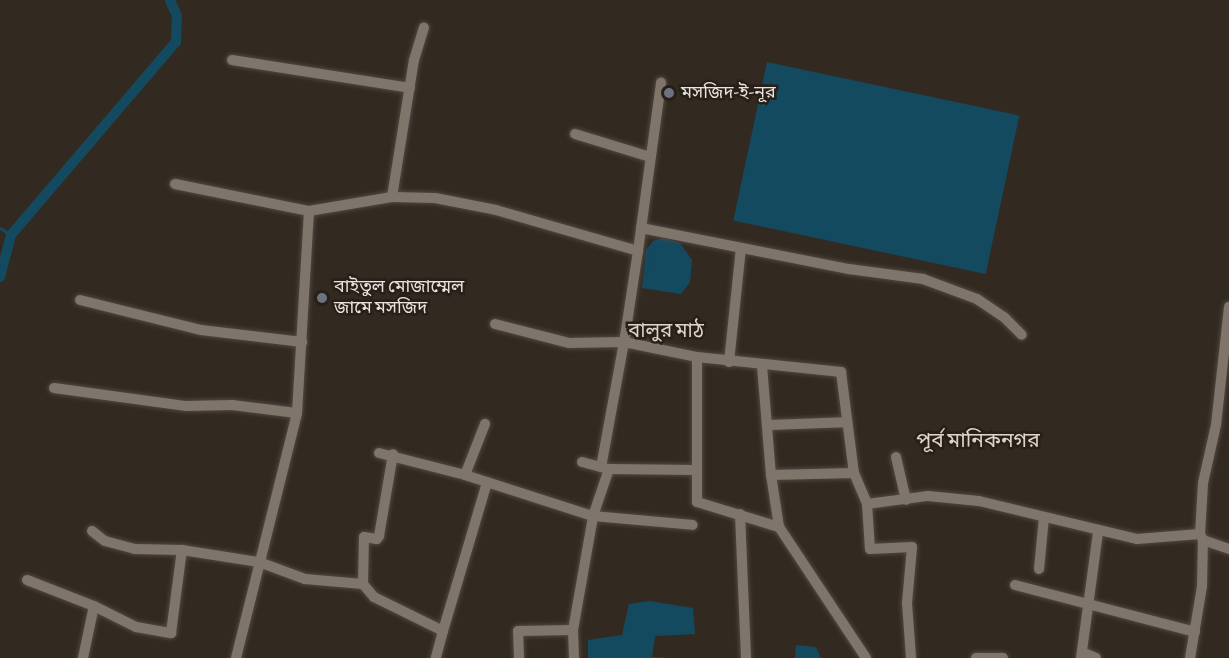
<!DOCTYPE html>
<meta charset="utf-8">
<style>
body{margin:0}
#map{position:relative;width:1229px;height:658px;overflow:hidden;background:#322a21;font-family:"Alegreya Sans","Noto Sans Bengali",sans-serif}
div>[style]{position:absolute}
[style*='--x']{left:calc(var(--x)*1px);top:calc(var(--y)*1px);width:calc(var(--w)*1px);rotate:calc(var(--a)*1deg)}
.water>*{inset:0;background:#144a60;transform-origin:0 0}
.stream>*{height:3px;margin:-1.5px;padding:0 1.5px;transform-origin:1.5px;border-radius:1.5px;background:#144a60}
.canal>*{height:10px;margin:-5px;padding:0 5px;transform-origin:5px;border-radius:5px;background:#144a60}
.roads{filter:drop-shadow(0 0 2px #504841) drop-shadow(0 0 2px #504841)}
.minor>*{height:10px;margin:-5px;padding:0 5px;transform-origin:5px;border-radius:5px;background:#80756b}
.dots>*{width:16px;height:16px;translate:-50% -50%;box-sizing:border-box;border:3px solid #282018;border-radius:50%}
span{translate:-50% -50%;white-space:nowrap;text-align:center;line-height:1.15;-webkit-text-stroke:5px #282018;paint-order:stroke}
.poi-label{font-size:18px;color:#e9e3de}
.left{translate:0 -50%;text-align:left}
.neighbourhood-label{font-size:20px;color:#e0d4c9}
.quarter-label{font-size:21px;color:#e0d4c9}
</style>
<div id="map">
<div class="water">
<i style="left:767px;top:62px;width:258px;height:162px;rotate:12deg"></i>
<i style="clip-path:polygon(663px 238px,680px 243px,692px 260px,690px 282px,681px 294px,642px 288px,646px 250px,653px 241px)"></i>
<i style="clip-path:polygon(649px 601px,693px 608px,695px 634px,655px 636px,652px 657px,672px 658px,588px 658px,588px 640px,622px 635px,629px 604px)"></i>
<i style="clip-path:polygon(796px 645px,816px 647px,821px 658px,795px 658px)"></i>
</div>
<div class="stream">
<i style="--x:0;--y:228;--w:13;--a:32"></i>
</div>
<div class="canal">
<i style="--x:0;--y:277;--w:43;--a:-75.3"></i>
<i style="--x:11;--y:235;--w:254;--a:-49.5"></i>
<i style="--x:176;--y:42;--w:26;--a:-88"></i>
<i style="--x:177;--y:16;--w:17;--a:-114"></i>
</div>
<div class="roads">
<div class="minor">
<i style="--x:232;--y:60;--w:180;--a:8.9"></i>
<i style="--x:575;--y:134;--w:78;--a:17"></i>
<i style="--x:175;--y:184;--w:137;--a:11.4"></i>
<i style="--x:392;--y:197;--w:139;--a:-80.9"></i>
<i style="--x:414;--y:60;--w:34;--a:-73"></i>
<i style="--x:641;--y:228;--w:212;--a:11.2"></i>
<i style="--x:849;--y:269;--w:75;--a:7.7"></i>
<i style="--x:923;--y:279;--w:58;--a:20.3"></i>
<i style="--x:977;--y:299;--w:32;--a:34"></i>
<i style="--x:1004;--y:317;--w:25;--a:45"></i>
<i style="--x:638;--y:251;--w:170;--a:-82.2"></i>
<i style="--x:80;--y:300;--w:125;--a:13.9"></i>
<i style="--x:201;--y:330;--w:102;--a:6.8"></i>
<i style="--x:495;--y:324;--w:76;--a:14.4"></i>
<i style="--x:569;--y:343;--w:55;--a:-1"></i>
<i style="--x:624;--y:342;--w:127;--a:100.4"></i>
<i style="--x:697;--y:357;--w:145;--a:5.9"></i>
<i style="--x:841;--y:372;--w:102;--a:82.7"></i>
<i style="--x:729;--y:362;--w:115;--a:-84"></i>
<i style="--x:762;--y:366;--w:109;--a:85.3"></i>
<i style="--x:54;--y:388;--w:132;--a:7.8"></i>
<i style="--x:185;--y:406;--w:47;--a:-1.2"></i>
<i style="--x:232;--y:405;--w:65;--a:7"></i>
<i style="--x:767;--y:425;--w:80;--a:-2.1"></i>
<i style="--x:379;--y:453;--w:89;--a:14.3"></i>
<i style="--x:465;--y:475;--w:134;--a:17.8"></i>
<i style="--x:593;--y:516;--w:100;--a:5.1"></i>
<i style="--x:896;--y:457;--w:44;--a:76.9"></i>
<i style="--x:582;--y:462;--w:28;--a:15"></i>
<i style="--x:609;--y:469;--w:86;--a:0.7"></i>
<i style="--x:465;--y:475;--w:55;--a:-68.6"></i>
<i style="--x:867;--y:504;--w:45;--a:86.2"></i>
<i style="--x:870;--y:549;--w:42;--a:-2.7"></i>
<i style="--x:912;--y:547;--w:56;--a:95.1"></i>
<i style="--x:907;--y:603;--w:55;--a:85.8"></i>
<i style="--x:740;--y:514;--w:144;--a:87.6"></i>
<i style="--x:779;--y:527;--w:53;--a:-98.7"></i>
<i style="--x:771;--y:475;--w:83;--a:-1.4"></i>
<i style="--x:854;--y:473;--w:34;--a:67"></i>
<i style="--x:867;--y:504;--w:62;--a:-7.5"></i>
<i style="--x:928;--y:496;--w:51;--a:5.6"></i>
<i style="--x:979;--y:501;--w:163;--a:13.5"></i>
<i style="--x:1137;--y:539;--w:63;--a:-4.5"></i>
<i style="--x:1200;--y:534;--w:7;--a:63"></i>
<i style="--x:1203;--y:540;--w:28;--a:19"></i>
<i style="--x:92;--y:531;--w:16;--a:38"></i>
<i style="--x:105;--y:541;--w:31;--a:15"></i>
<i style="--x:135;--y:549;--w:47;--a:1.2"></i>
<i style="--x:1200;--y:534;--w:51;--a:-86.6"></i>
<i style="--x:1203;--y:483;--w:59;--a:-77.4"></i>
<i style="--x:1216;--y:425;--w:119;--a:-83.7"></i>
<i style="--x:1039;--y:569;--w:52;--a:-84.5"></i>
<i style="--x:27;--y:580;--w:72;--a:21.2"></i>
<i style="--x:363;--y:584;--w:17;--a:50"></i>
<i style="--x:374;--y:597;--w:77;--a:26.2"></i>
<i style="--x:443;--y:631;--w:28;--a:105"></i>
<i style="--x:1015;--y:585;--w:186;--a:14.6"></i>
<i style="--x:443;--y:631;--w:155;--a:-73.5"></i>
<i style="--x:1082;--y:652;--w:15;--a:23"></i>
<i style="--x:83;--y:658;--w:53;--a:-78.1"></i>
<i style="--x:94;--y:606;--w:47;--a:26.6"></i>
<i style="--x:136;--y:627;--w:36;--a:10"></i>
<i style="--x:171;--y:633;--w:84;--a:-82.5"></i>
<i style="--x:182;--y:550;--w:78;--a:8.9"></i>
<i style="--x:259;--y:562;--w:49;--a:20.3"></i>
<i style="--x:305;--y:579;--w:58;--a:4.9"></i>
<i style="--x:363;--y:584;--w:47;--a:-88.8"></i>
<i style="--x:364;--y:537;--w:13;--a:9"></i>
<i style="--x:377;--y:539;--w:4;--a:-56"></i>
<i style="--x:379;--y:536;--w:83;--a:-80.3"></i>
<i style="--x:236;--y:658;--w:252;--a:-76"></i>
<i style="--x:297;--y:413;--w:202;--a:-86.6"></i>
<i style="--x:309;--y:211;--w:84;--a:-9.6"></i>
<i style="--x:392;--y:197;--w:43;--a:1.3"></i>
<i style="--x:435;--y:198;--w:62;--a:11.1"></i>
<i style="--x:496;--y:210;--w:148;--a:16.1"></i>
<i style="--x:638;--y:251;--w:92;--a:98.7"></i>
<i style="--x:624;--y:342;--w:75;--a:11.6"></i>
<i style="--x:697;--y:357;--w:145;--a:90"></i>
<i style="--x:697;--y:502;--w:86;--a:17"></i>
<i style="--x:779;--y:527;--w:157;--a:56.4"></i>
<i style="--x:519;--y:658;--w:27;--a:-92"></i>
<i style="--x:518;--y:631;--w:55;--a:-1"></i>
<i style="--x:574;--y:658;--w:28;--a:-92"></i>
<i style="--x:573;--y:630;--w:116;--a:-80"></i>
<i style="--x:593;--y:516;--w:50;--a:-71.2"></i>
<i style="--x:976;--y:658;--w:27;--a:0"></i>
<i style="--x:1081;--y:658;--w:127;--a:-82.3"></i>
<i style="--x:1190;--y:658;--w:73;--a:-80.5"></i>
<i style="--x:1202;--y:586;--w:46;--a:-88.8"></i>
</div>
</div>
<div class="dots">
<i style="left:669px;top:93px;background:#6b7280"></i>
<i style="left:322px;top:298px;background:#6b7280"></i>
</div>
<div class="poi-label">
<span class="left" style="left:681px;top:93px">মসজিদ-ই-নূর</span>
<span class="left" style="left:334px;top:298px">বাইতুল মোজাম্মেল<br>জামে মসজিদ</span>
</div>
<div class="neighbourhood-label">
<span style="left:666px;top:331px">বালুর মাঠ</span>
</div>
<div class="quarter-label">
<span style="left:978px;top:441px">পূর্ব মানিকনগর</span>
</div>
</div>
